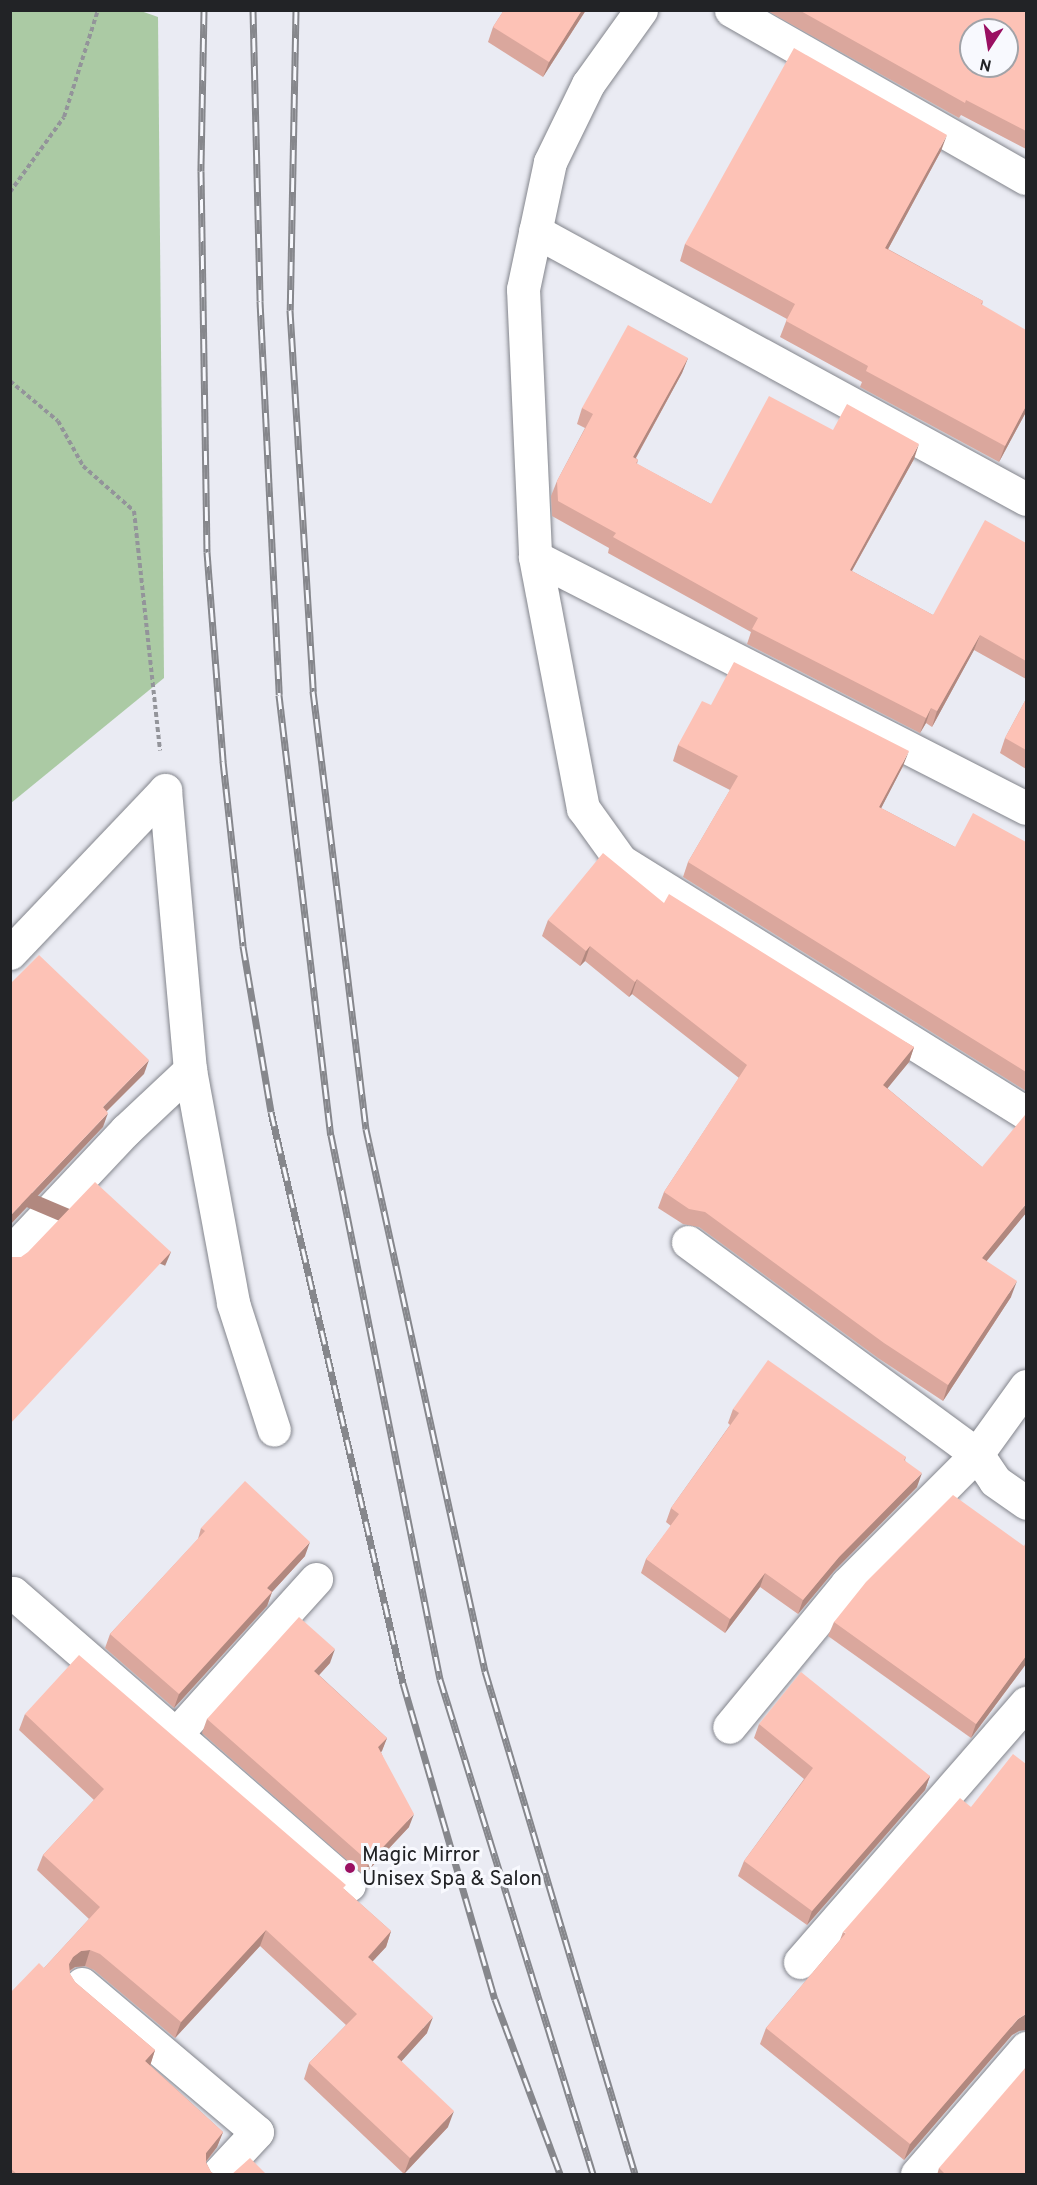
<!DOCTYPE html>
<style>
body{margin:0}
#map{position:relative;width:1037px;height:2185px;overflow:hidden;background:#eaebf3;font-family:Overpass,sans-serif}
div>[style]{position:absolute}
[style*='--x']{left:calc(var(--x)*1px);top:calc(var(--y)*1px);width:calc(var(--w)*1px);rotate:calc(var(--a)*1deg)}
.green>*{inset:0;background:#abcaa4}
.path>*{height:4px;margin-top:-2px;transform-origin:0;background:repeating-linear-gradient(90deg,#93949a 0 4.5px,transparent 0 7.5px)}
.roads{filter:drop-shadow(0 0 2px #83858c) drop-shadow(0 0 2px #83858c)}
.street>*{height:33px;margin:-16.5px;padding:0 16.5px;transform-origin:16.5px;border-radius:16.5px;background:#fff}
.rail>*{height:7px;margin-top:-3.5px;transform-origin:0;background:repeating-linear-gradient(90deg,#f8f9fe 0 14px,#86878c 0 28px);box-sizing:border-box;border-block:2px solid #86878c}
.wall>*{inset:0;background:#daa79d}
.shaded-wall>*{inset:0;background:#b1887f;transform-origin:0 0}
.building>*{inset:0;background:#fdc2b6}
.dots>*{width:16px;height:16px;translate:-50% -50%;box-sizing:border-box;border:3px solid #f8f9fe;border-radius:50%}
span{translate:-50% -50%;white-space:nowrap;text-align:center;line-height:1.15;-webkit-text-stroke:6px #f8f9fe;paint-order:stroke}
.poi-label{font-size:21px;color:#222326}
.left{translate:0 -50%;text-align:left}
.frame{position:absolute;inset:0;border:12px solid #222326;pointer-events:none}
.north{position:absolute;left:959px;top:18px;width:60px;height:60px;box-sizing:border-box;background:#f8f9fe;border:2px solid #a2a3a8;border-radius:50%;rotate:192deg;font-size:16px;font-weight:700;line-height:24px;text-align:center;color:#222326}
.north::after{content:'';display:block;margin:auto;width:21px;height:27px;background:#9a1062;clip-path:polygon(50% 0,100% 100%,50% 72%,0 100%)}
</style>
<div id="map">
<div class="green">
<i style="clip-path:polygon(11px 10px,138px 10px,158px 17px,164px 678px,11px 803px)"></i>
</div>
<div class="path">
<i style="--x:10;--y:192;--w:92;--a:-54.2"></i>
<i style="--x:64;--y:117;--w:112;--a:-72.4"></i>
<i style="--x:10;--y:381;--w:62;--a:39.8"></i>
<i style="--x:58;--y:421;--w:51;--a:60.9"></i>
<i style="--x:83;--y:466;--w:68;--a:41.4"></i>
<i style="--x:134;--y:511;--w:241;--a:83.8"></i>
</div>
<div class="roads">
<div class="street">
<i style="--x:641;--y:10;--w:91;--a:125.6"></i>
<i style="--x:588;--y:84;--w:87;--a:116"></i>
<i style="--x:550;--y:162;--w:130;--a:102"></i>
<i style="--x:523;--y:289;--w:268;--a:87.4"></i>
<i style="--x:535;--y:557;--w:256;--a:79.2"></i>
<i style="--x:583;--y:808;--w:65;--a:54.4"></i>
<i style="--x:621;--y:861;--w:477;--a:31.9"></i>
<i style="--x:731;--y:10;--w:339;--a:29.7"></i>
<i style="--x:535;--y:231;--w:559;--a:28.63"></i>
<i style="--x:535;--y:557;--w:551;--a:27.08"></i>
<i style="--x:10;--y:953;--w:225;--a:-46.4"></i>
<i style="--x:190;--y:1070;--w:237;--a:79.5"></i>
<i style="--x:233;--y:1303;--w:133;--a:72.1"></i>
<i style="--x:688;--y:1242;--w:358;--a:36.3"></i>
<i style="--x:977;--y:1454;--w:184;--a:135"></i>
<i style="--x:847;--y:1584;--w:185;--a:129.5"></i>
<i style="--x:10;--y:1253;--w:169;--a:-46.7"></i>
<i style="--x:126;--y:1130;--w:88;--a:-43.2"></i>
<i style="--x:190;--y:1070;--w:281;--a:-95.1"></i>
<i style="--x:1026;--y:1386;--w:84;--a:125.8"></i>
<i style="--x:977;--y:1454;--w:32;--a:56"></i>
<i style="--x:995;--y:1481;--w:38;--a:35"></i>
<i style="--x:10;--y:1596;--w:4;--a:-45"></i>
<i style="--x:13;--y:1593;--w:445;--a:41"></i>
<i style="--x:176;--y:1734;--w:209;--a:-47.9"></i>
<i style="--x:800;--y:1962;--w:344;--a:-48.9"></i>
<i style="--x:82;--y:1984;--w:229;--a:40.2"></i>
<i style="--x:257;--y:2132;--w:57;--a:132.9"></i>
<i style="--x:917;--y:2174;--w:167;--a:-49.1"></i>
</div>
</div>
<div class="rail">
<i style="--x:204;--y:10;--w:161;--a:91.1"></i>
<i style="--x:201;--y:171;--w:381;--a:89.1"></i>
<i style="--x:207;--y:552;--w:210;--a:85.6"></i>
<i style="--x:223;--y:761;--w:186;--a:83.8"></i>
<i style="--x:243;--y:946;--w:168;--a:80.4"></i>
<i style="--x:271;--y:1112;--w:586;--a:76.98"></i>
<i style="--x:403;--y:1683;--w:329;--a:73.8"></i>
<i style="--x:495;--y:1999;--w:187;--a:69.6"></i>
<i style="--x:253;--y:10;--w:291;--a:88.6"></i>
<i style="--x:260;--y:301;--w:394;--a:87.2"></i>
<i style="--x:279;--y:695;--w:443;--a:83.3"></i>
<i style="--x:331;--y:1135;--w:555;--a:78.67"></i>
<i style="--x:440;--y:1679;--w:518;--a:72.82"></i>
<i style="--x:296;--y:10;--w:300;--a:91.1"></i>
<i style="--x:290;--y:310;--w:382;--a:86.5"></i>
<i style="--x:313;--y:691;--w:441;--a:83.1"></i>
<i style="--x:366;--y:1129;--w:555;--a:77.62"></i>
<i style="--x:485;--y:1671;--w:525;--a:73.39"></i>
</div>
<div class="wall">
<i style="clip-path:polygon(504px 10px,586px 10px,543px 77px,488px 42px,493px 27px)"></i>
<i style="clip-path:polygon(766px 10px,1026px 10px,1026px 149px,961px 115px,959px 118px)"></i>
<i style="clip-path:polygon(941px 151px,888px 249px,983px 301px,982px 305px,1026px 412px,999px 462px,860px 387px,862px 382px,780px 337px,787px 319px,680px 261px,685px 244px)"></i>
<i style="clip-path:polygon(688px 358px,682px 373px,636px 458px,638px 460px,637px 464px,711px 504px,833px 430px,914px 459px,852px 571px,933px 615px,1026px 543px,1026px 679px,974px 650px,932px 727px,926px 723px,920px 733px,747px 644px,751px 632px,608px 553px,609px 548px,552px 516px,551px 496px,557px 481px,585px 428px,577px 424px,582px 408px)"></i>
<i style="clip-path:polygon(1026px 699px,1026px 769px,1000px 753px,1005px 738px)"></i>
<i style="clip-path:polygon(711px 705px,903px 766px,881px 808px,955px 847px,1026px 842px,1026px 1091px,683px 877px,688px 862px,730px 790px,673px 761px,678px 745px)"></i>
<i style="clip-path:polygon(664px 903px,914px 1047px,909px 1062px,887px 1088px,982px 1167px,1026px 1213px,986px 1261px,1011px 1297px,943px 1401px,878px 1358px,699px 1227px,683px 1224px,658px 1208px,664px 1192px,739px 1078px,632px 994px,629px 997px,585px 961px,580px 966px,542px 936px,548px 920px)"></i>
<i style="clip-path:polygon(733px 1409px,906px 1457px,905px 1460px,917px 1487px,834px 1571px,798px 1614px,760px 1587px,725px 1633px,641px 1573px,646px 1559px,671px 1526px,666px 1522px,671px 1508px,730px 1425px,728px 1423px)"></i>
<i style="clip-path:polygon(201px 1528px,305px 1556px,272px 1592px,267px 1606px,174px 1708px,105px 1648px,110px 1634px,198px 1539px)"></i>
<i style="clip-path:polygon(1024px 1546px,1026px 1664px,971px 1738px,828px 1636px,834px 1622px)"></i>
<i style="clip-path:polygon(330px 1663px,319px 1675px,387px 1738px,381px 1752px,409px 1827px,364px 1875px,202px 1733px,207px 1719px)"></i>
<i style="clip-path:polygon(25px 1714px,344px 1889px,391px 1931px,386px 1947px,372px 1961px,427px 2033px,401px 2061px,448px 2127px,404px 2174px,304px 2079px,309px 2063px,346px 2025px,260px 1946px,175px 2038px,94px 1970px,85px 1966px,75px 1967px,70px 1971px,70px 1974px,75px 1982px,155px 2050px,150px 2065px,223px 2132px,217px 2147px,206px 2162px,211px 2172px,216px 2175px,10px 2175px,10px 1993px,44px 1968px,89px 1919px,37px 1870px,43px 1855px,94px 1800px,19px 1730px)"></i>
<i style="clip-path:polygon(759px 1724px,930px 1776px,925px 1790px,807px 1925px,738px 1876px,744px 1861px,804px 1779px,754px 1738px)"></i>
<i style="clip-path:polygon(843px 1932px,1019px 2031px,1012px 2035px,904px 2160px,760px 2044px,766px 2028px,840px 1940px)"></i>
<i style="clip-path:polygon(939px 2168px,1026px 2175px,937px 2175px)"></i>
</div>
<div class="shaded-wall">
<i style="clip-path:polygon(582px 10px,586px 10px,543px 77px,549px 62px)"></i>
<i style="clip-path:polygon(947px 135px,941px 151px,880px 264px,885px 248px)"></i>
<i style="clip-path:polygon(688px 358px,682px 373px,628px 472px,633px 457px)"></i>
<i style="clip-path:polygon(1026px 406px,1026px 412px,999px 462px,1005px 446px)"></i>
<i style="clip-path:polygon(919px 444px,914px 459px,844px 585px,850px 570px)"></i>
<i style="clip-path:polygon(980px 635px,974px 650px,932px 727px,937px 711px)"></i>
<i style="clip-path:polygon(931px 708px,926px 723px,920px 733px,926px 718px)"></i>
<i style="clip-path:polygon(909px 751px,903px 766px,874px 822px,879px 807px)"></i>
<i style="clip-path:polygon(590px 946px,585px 961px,580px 966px,586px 951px)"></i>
<i style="clip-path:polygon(637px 979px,632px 994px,629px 997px,635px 982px)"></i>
<i style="clip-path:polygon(914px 1047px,909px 1062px,878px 1100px,883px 1085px)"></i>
<i style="clip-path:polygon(149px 1060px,144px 1074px,97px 1121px,103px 1107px)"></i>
<i style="clip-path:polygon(108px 1113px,103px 1127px,10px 1225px,10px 1216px)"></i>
<i style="clip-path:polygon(1026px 1204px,1026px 1213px,976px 1274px,982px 1258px)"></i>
<i style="left:171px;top:1252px;width:15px;height:236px;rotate:113deg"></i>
<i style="clip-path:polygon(1017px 1281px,1011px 1297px,943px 1401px,948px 1385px)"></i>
<i style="clip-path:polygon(922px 1473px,917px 1487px,834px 1571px,798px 1614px,803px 1600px,839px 1557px)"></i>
<i style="clip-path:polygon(310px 1542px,305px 1556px,272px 1592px,267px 1606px,174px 1708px,179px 1694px,267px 1588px)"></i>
<i style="clip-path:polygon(765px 1573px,760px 1587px,725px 1633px,730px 1619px)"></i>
<i style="clip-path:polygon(335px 1649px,330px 1663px,310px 1685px,314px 1671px)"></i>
<i style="clip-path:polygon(1026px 1656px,1026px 1664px,971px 1738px,976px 1724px)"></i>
<i style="clip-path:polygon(387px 1738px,382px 1751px,373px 1760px,378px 1747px)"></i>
<i style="clip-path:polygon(930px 1776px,925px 1790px,807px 1925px,812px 1911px)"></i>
<i style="clip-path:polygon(414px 1814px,409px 1827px,364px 1875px,369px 1862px)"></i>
<i style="clip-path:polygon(266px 1930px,260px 1946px,175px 2038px,181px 2022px)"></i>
<i style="clip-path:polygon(391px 1931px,386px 1947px,362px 1973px,368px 1957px)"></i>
<i style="clip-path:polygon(90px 1950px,85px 1966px,75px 1967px,67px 1972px,69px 1964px,73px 1957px,81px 1951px)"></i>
<i style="clip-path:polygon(1026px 2014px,1026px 2030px,1019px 2031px,1012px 2035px,904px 2160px,910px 2144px,1018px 2019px)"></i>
<i style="clip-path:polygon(433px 2017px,427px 2033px,391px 2073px,397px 2057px)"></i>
<i style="clip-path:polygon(155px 2050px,150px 2066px,145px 2061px)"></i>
<i style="clip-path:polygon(454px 2111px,448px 2127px,404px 2174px,410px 2158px)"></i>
<i style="clip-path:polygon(223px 2132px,217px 2147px,200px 2169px,206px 2153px)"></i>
</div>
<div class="building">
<i style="clip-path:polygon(504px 10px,582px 10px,549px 62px,493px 27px)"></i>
<i style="clip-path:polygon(evenodd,799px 10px,1026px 10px,1026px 131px,966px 100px,965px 103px,799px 10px,971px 30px,1007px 30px,1007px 66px,971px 66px,971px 30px)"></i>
<i style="clip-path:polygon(794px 48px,947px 135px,885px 248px,983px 301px,981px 304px,1026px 330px,1026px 406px,1005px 446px,866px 371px,868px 366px,786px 321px,795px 304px,685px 244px)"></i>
<i style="clip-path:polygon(628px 325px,688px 358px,633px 457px,638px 460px,636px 463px,711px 504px,769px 396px,833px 430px,847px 404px,919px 444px,850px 570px,933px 615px,985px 520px,1026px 543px,1026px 661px,980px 635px,937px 711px,931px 708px,926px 718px,752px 629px,758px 618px,613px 537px,616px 533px,558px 501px,557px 481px,593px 414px,582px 408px)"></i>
<i style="clip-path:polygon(734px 662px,909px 751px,879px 807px,955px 847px,973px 813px,1026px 842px,1026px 1072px,688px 862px,738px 776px,678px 745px,702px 701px,711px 705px)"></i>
<i style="clip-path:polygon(1026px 699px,1026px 750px,1005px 738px)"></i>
<i style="clip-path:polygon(603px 853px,664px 903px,669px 894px,914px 1047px,883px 1085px,982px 1167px,1025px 1115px,1026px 1115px,1026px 1204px,982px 1258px,1017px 1281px,948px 1385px,884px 1343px,705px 1212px,689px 1209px,664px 1192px,747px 1065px,637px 979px,635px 982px,590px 946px,586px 951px,548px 920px)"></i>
<i style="clip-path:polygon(39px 955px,149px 1060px,103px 1107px,108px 1113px,10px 1216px,10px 984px)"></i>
<i style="clip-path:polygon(95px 1182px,171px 1252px,10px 1424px,10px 1257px,21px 1257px,28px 1252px)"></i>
<i style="clip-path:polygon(768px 1360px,906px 1457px,904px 1460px,922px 1473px,839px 1557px,803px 1600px,765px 1573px,730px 1619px,646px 1559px,679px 1514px,671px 1508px,739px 1413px,733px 1409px)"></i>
<i style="clip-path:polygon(245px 1481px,310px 1542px,267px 1588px,272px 1592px,179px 1694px,110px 1634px,205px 1531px,201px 1528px)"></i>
<i style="clip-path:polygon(953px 1495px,1024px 1546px,1026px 1542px,1026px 1656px,976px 1724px,834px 1622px,866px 1582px)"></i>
<i style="clip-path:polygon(299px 1617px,335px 1649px,314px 1671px,387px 1738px,378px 1747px,414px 1814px,369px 1862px,207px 1719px)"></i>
<i style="clip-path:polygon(79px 1655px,346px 1885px,343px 1888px,391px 1931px,368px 1957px,433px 2017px,397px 2057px,454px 2111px,410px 2158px,309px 2063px,357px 2014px,266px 1930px,181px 2022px,100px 1954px,90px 1950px,81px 1951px,73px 1957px,69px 1964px,70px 1974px,75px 1982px,155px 2050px,145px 2061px,223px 2132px,206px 2153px,206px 2163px,211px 2172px,216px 2175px,18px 2175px,10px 2168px,10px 1993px,39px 1963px,44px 1968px,100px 1907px,43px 1855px,104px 1789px,25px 1714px)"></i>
<i style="clip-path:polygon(801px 1672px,930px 1776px,812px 1911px,744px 1861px,813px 1768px,759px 1724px)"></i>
<i style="clip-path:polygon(1013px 1754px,1026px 1764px,1026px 2014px,1018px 2019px,910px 2144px,766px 2028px,846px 1933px,843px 1932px,960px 1798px,971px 1807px)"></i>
<i style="clip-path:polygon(1026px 2067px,1026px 2175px,946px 2175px,939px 2168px)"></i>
<i style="clip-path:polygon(250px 2158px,267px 2175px,231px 2175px)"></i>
</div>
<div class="dots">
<i style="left:350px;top:1868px;background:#9a1062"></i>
</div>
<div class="poi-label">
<span class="left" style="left:362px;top:1868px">Magic Mirror<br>Unisex Spa &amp; Salon</span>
</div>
<div class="frame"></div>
<div class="north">N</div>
</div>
